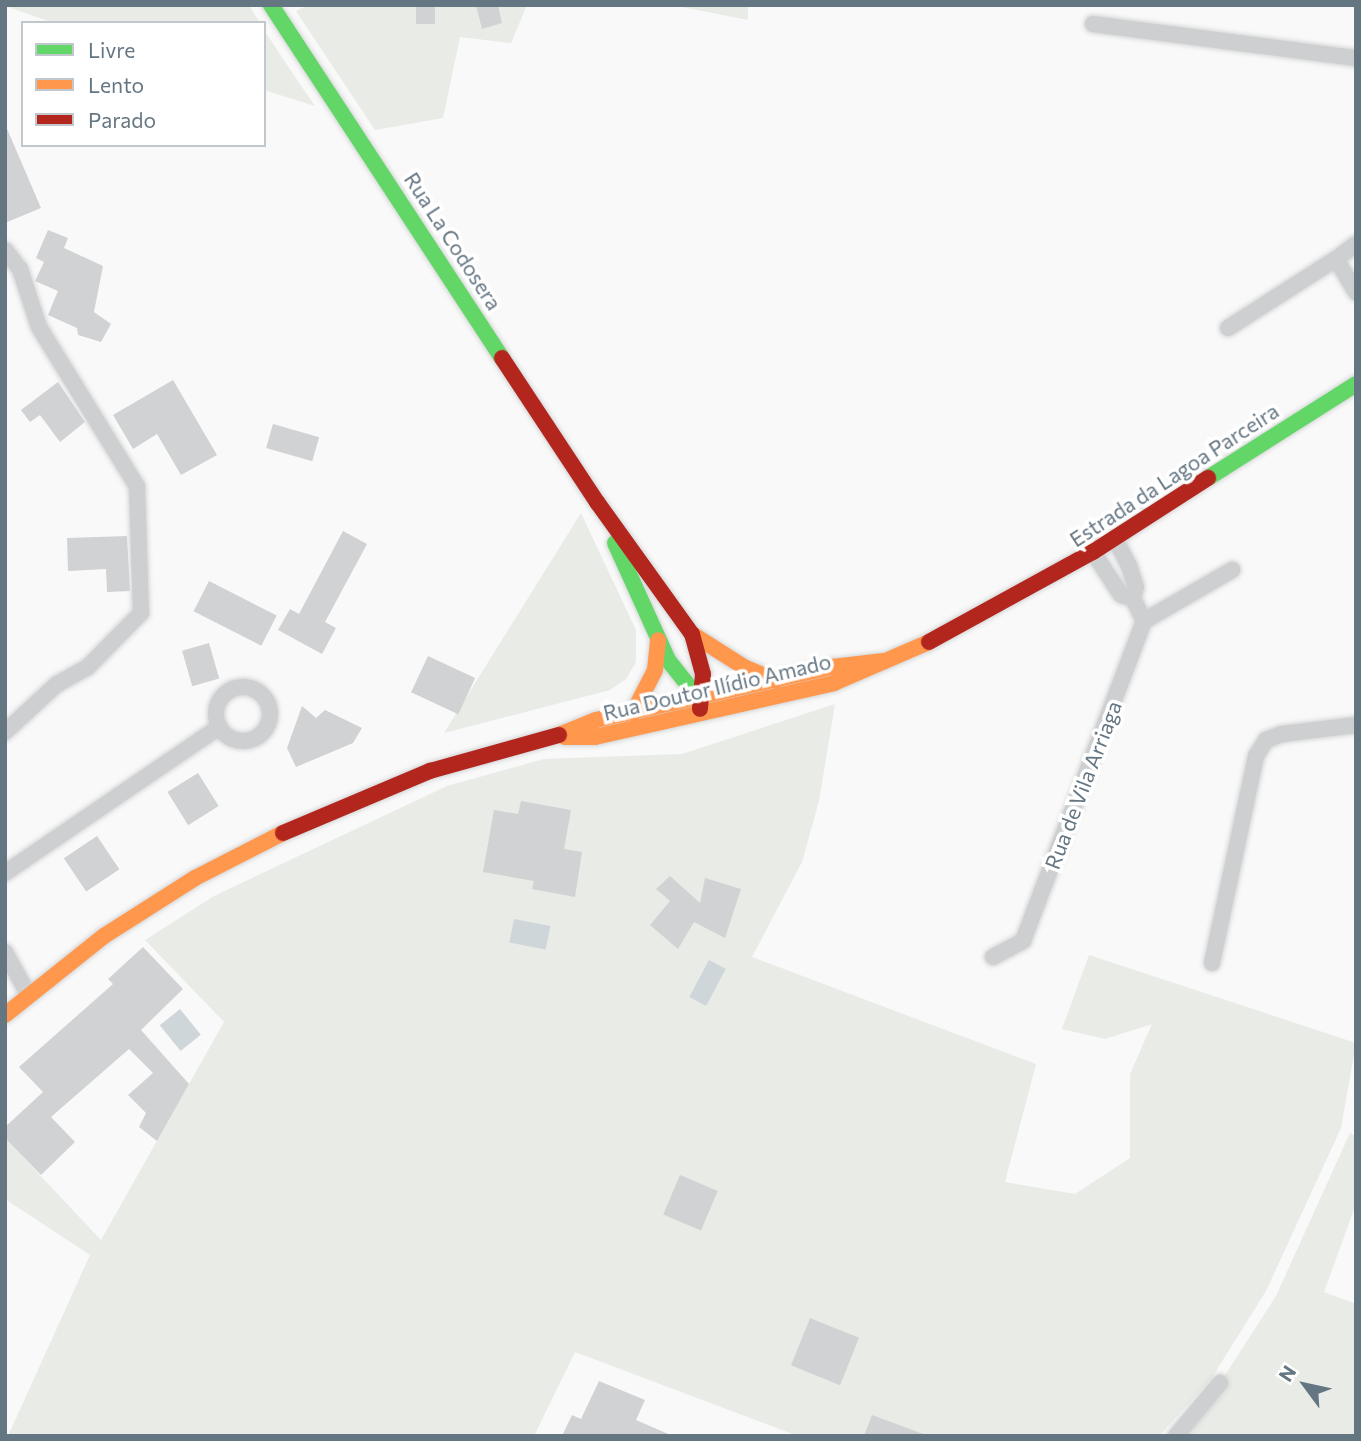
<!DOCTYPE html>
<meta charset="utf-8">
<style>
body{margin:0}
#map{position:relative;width:1361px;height:1441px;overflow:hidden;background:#f9f9f9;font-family:Commissioner,sans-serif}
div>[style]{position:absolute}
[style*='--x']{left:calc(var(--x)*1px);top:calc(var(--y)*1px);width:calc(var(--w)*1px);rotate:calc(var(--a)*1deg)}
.green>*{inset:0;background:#e8ebe6}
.water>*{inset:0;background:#ced6d9;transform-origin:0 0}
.building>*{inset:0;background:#d0d2d3;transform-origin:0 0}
.roads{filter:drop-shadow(0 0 2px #d5d6d7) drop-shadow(0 0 2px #d5d6d7)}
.street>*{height:16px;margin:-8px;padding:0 8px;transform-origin:8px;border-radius:8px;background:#cecfd0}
.street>.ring{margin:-8px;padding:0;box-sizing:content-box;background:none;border:16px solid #cecfd0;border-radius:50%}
.fast>*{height:16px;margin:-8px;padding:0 8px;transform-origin:8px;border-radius:8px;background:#63d668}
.slow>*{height:16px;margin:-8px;padding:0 8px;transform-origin:8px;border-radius:8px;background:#ff974d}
.jam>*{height:16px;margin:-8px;padding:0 8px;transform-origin:8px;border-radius:8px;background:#b3261e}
span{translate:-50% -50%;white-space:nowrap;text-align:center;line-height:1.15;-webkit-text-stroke:7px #fff;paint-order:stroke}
.street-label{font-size:21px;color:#657683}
.frame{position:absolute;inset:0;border:7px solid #657683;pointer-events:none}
.legend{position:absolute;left:21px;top:21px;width:245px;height:126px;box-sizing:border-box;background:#fff;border:2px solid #c1c8cd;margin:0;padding:9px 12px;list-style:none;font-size:21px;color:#657683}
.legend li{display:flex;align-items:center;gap:14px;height:35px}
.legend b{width:35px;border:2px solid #c1c8cd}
.north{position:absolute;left:1270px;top:1350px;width:70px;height:70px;-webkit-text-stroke:5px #fff;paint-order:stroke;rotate:303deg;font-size:19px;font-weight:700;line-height:28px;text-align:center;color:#657683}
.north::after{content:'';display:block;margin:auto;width:24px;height:32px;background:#657683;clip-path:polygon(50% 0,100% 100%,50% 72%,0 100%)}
</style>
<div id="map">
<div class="green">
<i style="clip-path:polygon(249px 5px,260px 23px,54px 23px,5px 6px)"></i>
<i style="clip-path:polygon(308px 5px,527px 5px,511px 43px,460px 37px,443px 118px,375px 130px,296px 11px)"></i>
<i style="clip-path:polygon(672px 5px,748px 5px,748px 20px)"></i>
<i style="clip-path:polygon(264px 30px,289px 68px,315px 106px,264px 90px)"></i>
<i style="clip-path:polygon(581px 513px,636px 630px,636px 662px,626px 679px,610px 690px,444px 733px)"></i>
<i style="clip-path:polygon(evenodd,835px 704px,819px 801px,802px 862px,752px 957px,1036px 1064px,1005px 1182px,1075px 1194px,1130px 1158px,1130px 1074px,1152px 1024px,1105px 1039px,1062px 1029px,1089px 955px,1356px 1043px,1341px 1128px,1266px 1291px,1211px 1379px,1159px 1436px,798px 1436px,575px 1352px,534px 1436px,8px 1436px,90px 1255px,5px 1199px,5px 1138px,101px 1240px,224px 1022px,145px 940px,214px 896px,447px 786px,544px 759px,682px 754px,835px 704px,810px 1318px,859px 1338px,840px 1384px,791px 1365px,810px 1318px)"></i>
<i style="clip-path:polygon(1350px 1133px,1356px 1137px,1356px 1204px,1324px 1292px,1356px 1304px,1356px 1436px,1176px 1436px,1220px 1383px,1276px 1296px)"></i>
</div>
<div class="water">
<i style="left:514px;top:919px;width:37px;height:24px;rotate:11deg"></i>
<i style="left:709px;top:960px;width:19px;height:42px;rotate:28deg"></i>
<i style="left:180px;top:1009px;width:33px;height:26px;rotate:51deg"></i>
</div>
<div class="building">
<i style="left:416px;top:5px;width:19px;height:19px"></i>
<i style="clip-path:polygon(476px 5px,498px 5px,502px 23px,482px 29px)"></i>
<i style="clip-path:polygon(5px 124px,41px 208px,5px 223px)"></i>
<i style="clip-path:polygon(48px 230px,68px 238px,64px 248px,103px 266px,94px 312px,111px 324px,101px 342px,78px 335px,77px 328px,48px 315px,58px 291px,35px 281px,44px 262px,36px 258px)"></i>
<i style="clip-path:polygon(173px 380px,217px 455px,181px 475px,157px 434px,133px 449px,113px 415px)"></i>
<i style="clip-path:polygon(58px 382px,85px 422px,60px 442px,40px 415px,30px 422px,21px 410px)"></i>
<i style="left:273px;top:424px;width:48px;height:25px;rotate:16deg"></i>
<i style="clip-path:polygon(343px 531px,367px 544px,325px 622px,336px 628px,322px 654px,278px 630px,290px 609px,299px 614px)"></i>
<i style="clip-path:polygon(127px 536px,130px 591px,107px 592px,106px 569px,68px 571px,67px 538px)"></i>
<i style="left:209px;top:581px;width:76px;height:34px;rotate:27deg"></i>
<i style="left:209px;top:643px;width:37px;height:28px;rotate:74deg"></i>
<i style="left:428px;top:656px;width:52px;height:40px;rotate:25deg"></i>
<i style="clip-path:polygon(302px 706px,316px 718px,325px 710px,362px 728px,353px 743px,296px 767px,287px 748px)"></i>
<i style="left:198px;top:773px;width:39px;height:36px;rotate:58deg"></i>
<i style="clip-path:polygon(521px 801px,571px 810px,564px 849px,582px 852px,575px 897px,532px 889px,534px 881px,483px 872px,494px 810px,518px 814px)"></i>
<i style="left:97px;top:836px;width:40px;height:40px;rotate:56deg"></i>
<i style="clip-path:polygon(670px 876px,700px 903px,705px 878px,741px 889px,725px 938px,694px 922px,678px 949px,650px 925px,670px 901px,656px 889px)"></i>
<i style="clip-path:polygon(143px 947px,183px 989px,141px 1030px,189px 1084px,157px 1141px,139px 1127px,146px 1113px,128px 1095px,153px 1073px,129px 1049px,51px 1117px,75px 1142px,41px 1175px,5px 1138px,5px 1127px,43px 1092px,19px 1067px,113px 984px,108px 979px)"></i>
<i style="left:680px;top:1175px;width:41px;height:43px;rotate:23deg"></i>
<i style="left:810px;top:1318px;width:53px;height:51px;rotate:22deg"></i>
<i style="clip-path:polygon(599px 1381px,645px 1400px,636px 1420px,673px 1436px,562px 1436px,572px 1415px,581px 1419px)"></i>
<i style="clip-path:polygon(872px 1415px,923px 1434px,923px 1436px,864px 1436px)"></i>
</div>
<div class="roads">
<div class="street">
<i style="--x:1093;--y:24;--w:265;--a:7.4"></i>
<i style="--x:1356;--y:244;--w:25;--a:143"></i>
<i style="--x:1336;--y:259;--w:39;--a:59"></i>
<i style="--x:5;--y:250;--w:24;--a:52"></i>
<i style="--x:20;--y:269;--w:61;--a:71.9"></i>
<i style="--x:39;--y:327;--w:187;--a:58.4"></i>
<i style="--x:137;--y:486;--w:127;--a:88.2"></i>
<i style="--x:141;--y:613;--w:76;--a:134.5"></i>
<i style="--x:88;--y:667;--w:35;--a:151"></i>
<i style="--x:57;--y:684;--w:71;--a:137.3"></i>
<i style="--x:1228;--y:328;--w:128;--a:-32.6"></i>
<i style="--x:1093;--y:552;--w:51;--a:56.9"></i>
<i style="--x:1121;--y:595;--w:12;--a:14"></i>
<i style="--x:1144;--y:621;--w:102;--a:-30.1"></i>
<i class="ring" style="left:216px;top:687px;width:38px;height:38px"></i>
<i style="--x:5;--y:873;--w:259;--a:-34.3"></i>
<i style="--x:5;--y:952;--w:48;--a:61.3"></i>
<i style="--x:993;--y:957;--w:34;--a:-28"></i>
<i style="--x:1023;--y:941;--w:342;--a:-69.3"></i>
<i style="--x:1144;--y:621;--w:25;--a:-116"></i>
<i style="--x:1133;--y:598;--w:11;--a:-75"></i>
<i style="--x:1136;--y:587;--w:22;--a:-108"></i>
<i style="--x:1129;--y:566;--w:31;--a:-117"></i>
<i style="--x:1212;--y:963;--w:212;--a:-78"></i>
<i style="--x:1256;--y:756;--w:19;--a:-58"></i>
<i style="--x:1266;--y:740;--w:17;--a:-21"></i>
<i style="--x:1282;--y:734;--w:75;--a:-6.9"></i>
<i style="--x:1176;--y:1436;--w:69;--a:-50.3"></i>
</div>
<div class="fast">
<i style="--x:271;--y:5;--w:422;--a:56.8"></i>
<i style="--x:1208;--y:478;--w:175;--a:-32.4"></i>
<i style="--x:615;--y:543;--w:128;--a:65.6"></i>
<i style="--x:668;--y:660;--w:50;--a:51.5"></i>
</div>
<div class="slow">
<i style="--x:692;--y:634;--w:62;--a:32.4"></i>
<i style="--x:744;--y:667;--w:34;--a:23"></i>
<i style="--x:633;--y:713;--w:48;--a:-62.9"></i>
<i style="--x:655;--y:670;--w:30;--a:-84"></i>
<i style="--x:559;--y:735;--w:40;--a:-22"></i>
<i style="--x:596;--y:720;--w:242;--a:-12.7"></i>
<i style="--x:832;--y:667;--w:52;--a:-6.6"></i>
<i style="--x:565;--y:737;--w:30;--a:0"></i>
<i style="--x:595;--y:737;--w:245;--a:-12.7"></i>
<i style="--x:834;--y:683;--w:103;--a:-23.3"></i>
<i style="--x:5;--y:1015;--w:127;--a:-38.6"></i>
<i style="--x:104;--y:936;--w:108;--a:-32.5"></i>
<i style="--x:195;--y:878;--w:99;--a:-27.1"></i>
</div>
<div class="jam">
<i style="--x:502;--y:358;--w:173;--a:56.6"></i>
<i style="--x:597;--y:502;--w:163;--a:54.3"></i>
<i style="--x:692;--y:634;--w:41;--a:74.6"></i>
<i style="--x:703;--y:674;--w:35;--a:95"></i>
<i style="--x:929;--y:642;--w:187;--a:-28.8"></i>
<i style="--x:1093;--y:552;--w:137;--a:-32.8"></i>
<i style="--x:283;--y:833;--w:160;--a:-22.9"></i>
<i style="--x:430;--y:771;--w:134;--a:-15.6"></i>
</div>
</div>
<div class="street-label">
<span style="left:453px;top:241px;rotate:57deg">Rua La Codosera</span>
<span style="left:1174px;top:475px;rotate:-33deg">Estrada da Lagoa Parceira</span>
<span style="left:717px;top:687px;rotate:-13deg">Rua Doutor Ilídio Amado</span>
<span style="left:1083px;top:785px;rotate:-69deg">Rua de Vila Arriaga</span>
</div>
<div class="frame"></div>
<ul class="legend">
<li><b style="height:9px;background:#63d668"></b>Livre</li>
<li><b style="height:9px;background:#ff974d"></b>Lento</li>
<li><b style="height:9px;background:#b3261e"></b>Parado</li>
</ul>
<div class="north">N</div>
</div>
